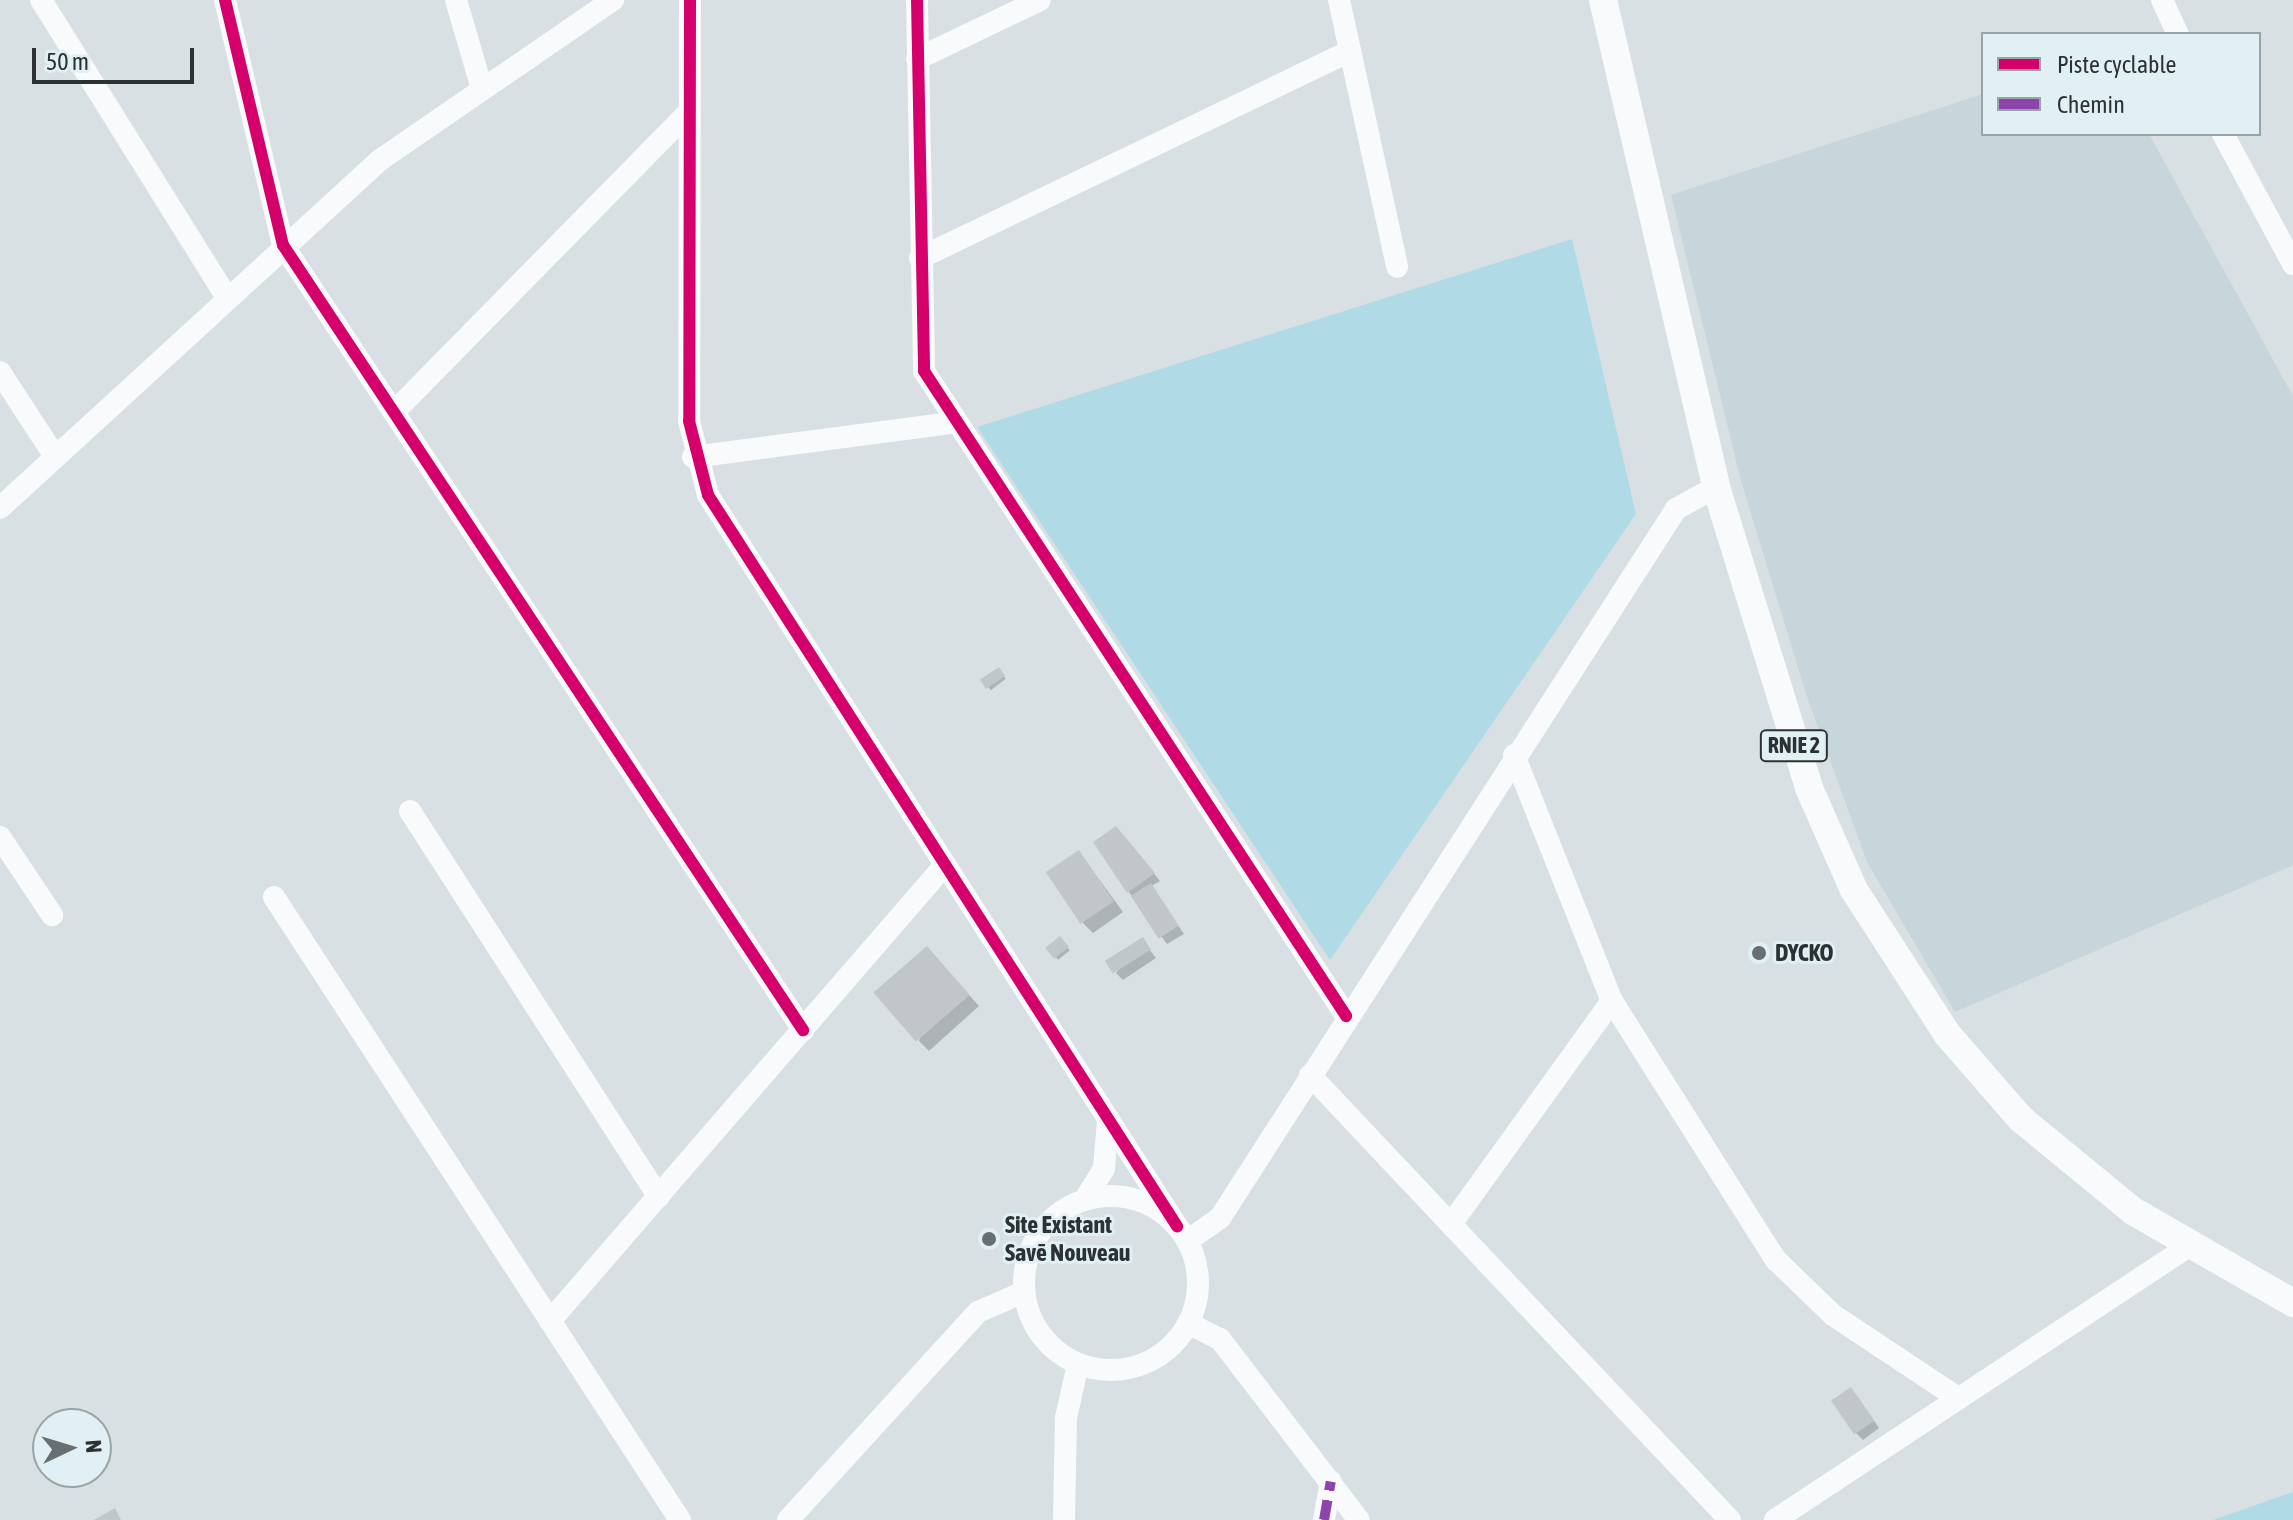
<!DOCTYPE html>
<meta charset="utf-8">
<style>
body{margin:0}
#map{position:relative;width:2293px;height:1520px;overflow:hidden;background:#d8e0e3;font-family:"Asap Condensed",sans-serif}
div>[style]{position:absolute}
[style*='--x']{left:calc(var(--x)*1px);top:calc(var(--y)*1px);width:calc(var(--w)*1px);rotate:calc(var(--a)*1deg)}
.built>*{inset:0;background:#c6d6db}
.green>*{inset:0;background:#b1dae7}
.shadow>*{inset:0;background:#0003;transform-origin:0 0}
.building>*{inset:0;background:#c1c7c9;transform-origin:0 0}
.minor>*{height:22px;margin:-11px;padding:0 11px;transform-origin:11px;border-radius:11px;background:#f9fafb}
.minor>.ring{margin:-11px;padding:0;box-sizing:content-box;background:none;border:22px solid #f9fafb;border-radius:50%}
.major>*{height:28px;margin:-14px;padding:0 14px;transform-origin:14px;border-radius:14px;background:#f9fafb}
.quiet>*{height:10px;margin-top:-5px;transform-origin:0;background:repeating-linear-gradient(90deg,#8e44ad 0 20px,transparent 0 30px)}
.cycleway>*{height:12px;margin:-6px;padding:0 6px;transform-origin:6px;border-radius:6px;background:#d6006c}
.dots>*{width:22px;height:22px;translate:-50% -50%;box-sizing:border-box;border:4px solid #e1f0f4;border-radius:50%}
span{translate:-50% -50%;white-space:nowrap;text-align:center;line-height:1.15;-webkit-text-stroke:6px #e1f0f4;paint-order:stroke}
.shield-label span{padding:2px 6px;background:#e1f0f4;border:2px solid;border-radius:6px;-webkit-text-stroke-width:0}
.shield-label{font-size:22px;color:#2c3234;font-weight:700}
.poi-label{font-size:24px;color:#2c3234;font-weight:700}
.left{translate:0 -50%;text-align:left}
.legend{position:absolute;left:1981px;top:32px;width:280px;height:104px;box-sizing:border-box;background:#e1f0f4;border:2px solid #99a4a7;margin:0;padding:10px 14px;list-style:none;font-size:24px;color:#2c3234}
.legend li{display:flex;align-items:center;gap:16px;height:40px}
.legend b{width:40px;border:2px solid #99a4a7}
.north{position:absolute;left:32px;top:1408px;width:80px;height:80px;box-sizing:border-box;background:#e1f0f4;border:2px solid #99a4a7;border-radius:50%;rotate:86deg;font-size:22px;font-weight:700;line-height:32px;text-align:center;color:#2c3234}
.north::after{content:'';display:block;margin:auto;width:28px;height:36px;background:#686f71;clip-path:polygon(50% 0,100% 100%,50% 72%,0 100%)}
.scale{position:absolute;left:32px;top:48px;width:162px;height:36px;box-sizing:border-box;border:4px solid #2c3234;border-top:0;padding-left:10px;font-size:24px;line-height:28px;white-space:nowrap;color:#2c3234;-webkit-text-stroke:6px #e1f0f4;paint-order:stroke}
</style>
<div id="map">
<div class="built">
<i style="clip-path:polygon(1983px 94px,1983px 134px,2149px 134px,2293px 396px,2293px 865px,1955px 1012px,1867px 862px,1807px 697px,1741px 481px,1671px 195px)"></i>
</div>
<div class="green">
<i style="clip-path:polygon(1572px 239px,1636px 514px,1330px 960px,977px 427px)"></i>
<i style="clip-path:polygon(2293px 1492px,2293px 1520px,2213px 1520px)"></i>
</div>
<div class="shadow">
<i style="left:999px;top:670px;width:11px;height:19px;rotate:52deg"></i>
<i style="clip-path:polygon(1123px 835px,1160px 881px,1151px 886px,1184px 934px,1167px 944px,1128px 891px)"></i>
<i style="clip-path:polygon(1079px 852px,1123px 912px,1093px 933px,1082px 922px)"></i>
<i style="left:1060px;top:938px;width:16px;height:15px;rotate:52deg"></i>
<i style="clip-path:polygon(1142px 940px,1156px 958px,1123px 980px,1116px 973px)"></i>
<i style="clip-path:polygon(937px 959px,979px 1006px,929px 1051px,919px 1041px)"></i>
<i style="clip-path:polygon(1857px 1396px,1879px 1428px,1863px 1440px,1856px 1433px)"></i>
</div>
<div class="building">
<i style="left:999px;top:667px;width:11px;height:23px;rotate:56deg"></i>
<i style="clip-path:polygon(1116px 826px,1155px 873px,1127px 893px,1093px 842px)"></i>
<i style="left:1079px;top:850px;width:62px;height:40px;rotate:56deg"></i>
<i style="left:1151px;top:883px;width:51px;height:24px;rotate:57deg"></i>
<i style="left:1060px;top:936px;width:14px;height:19px;rotate:51deg"></i>
<i style="left:1143px;top:937px;width:15px;height:45px;rotate:58deg"></i>
<i style="left:927px;top:946px;width:65px;height:71px;rotate:49deg"></i>
<i style="left:1851px;top:1387px;width:41px;height:24px;rotate:56deg"></i>
<i style="clip-path:polygon(115px 1508px,121px 1520px,94px 1520px)"></i>
</div>
<div class="minor">
<i style="--x:41;--y:0;--w:348;--a:58"></i>
<i style="--x:225;--y:0;--w:252;--a:76.7"></i>
<i style="--x:283;--y:245;--w:942;--a:56.48"></i>
<i style="--x:456;--y:0;--w:93;--a:73.7"></i>
<i style="--x:690;--y:0;--w:421;--a:90.1"></i>
<i style="--x:689;--y:421;--w:76;--a:75.6"></i>
<i style="--x:708;--y:495;--w:869;--a:57.32"></i>
<i style="--x:917;--y:0;--w:371;--a:88.9"></i>
<i style="--x:924;--y:371;--w:771;--a:56.8"></i>
<i style="--x:1339;--y:0;--w:273;--a:77.7"></i>
<i style="--x:2162;--y:0;--w:38;--a:65"></i>
<i style="--x:917;--y:59;--w:136;--a:-25.6"></i>
<i style="--x:2223;--y:134;--w:148;--a:61.7"></i>
<i style="--x:920;--y:258;--w:477;--a:-25.7"></i>
<i style="--x:0;--y:372;--w:99;--a:57"></i>
<i style="--x:394;--y:412;--w:415;--a:-45.5"></i>
<i style="--x:693;--y:457;--w:261;--a:-7.5"></i>
<i style="--x:0;--y:508;--w:515;--a:-42.48"></i>
<i style="--x:380;--y:160;--w:283;--a:-34.5"></i>
<i style="--x:1514;--y:755;--w:265;--a:68.3"></i>
<i style="--x:1612;--y:1001;--w:307;--a:57.7"></i>
<i style="--x:1776;--y:1260;--w:79;--a:44"></i>
<i style="--x:1833;--y:1315;--w:150;--a:33.6"></i>
<i style="--x:410;--y:811;--w:459;--a:57.2"></i>
<i style="--x:0;--y:837;--w:94;--a:56.3"></i>
<i style="--x:274;--y:897;--w:744;--a:56.91"></i>
<i style="--x:1310;--y:1075;--w:612;--a:46.66"></i>
<i class="ring" style="left:1024px;top:1196px;width:152px;height:152px"></i>
<i style="--x:1085;--y:1199;--w:36;--a:-58"></i>
<i style="--x:1104;--y:1168;--w:47;--a:-85.1"></i>
<i style="--x:1451;--y:1224;--w:275;--a:-54.2"></i>
<i style="--x:1187;--y:1241;--w:40;--a:-34.9"></i>
<i style="--x:1220;--y:1218;--w:843;--a:-57.25"></i>
<i style="--x:1676;--y:509;--w:46;--a:-28.8"></i>
<i style="--x:550;--y:1321;--w:602;--a:-49.11"></i>
<i style="--x:1188;--y:1323;--w:36;--a:27"></i>
<i style="--x:1220;--y:1339;--w:228;--a:52.5"></i>
<i style="--x:788;--y:1520;--w:282;--a:-47.6"></i>
<i style="--x:978;--y:1312;--w:50;--a:-23.5"></i>
<i style="--x:1064;--y:1520;--w:102;--a:-88.9"></i>
<i style="--x:1066;--y:1418;--w:55;--a:-77.5"></i>
<i style="--x:1324;--y:1520;--w:39;--a:-80"></i>
<i style="--x:1775;--y:1520;--w:494;--a:-33.5"></i>
</div>
<div class="major">
<i style="--x:1603;--y:0;--w:500;--a:76.9"></i>
<i style="--x:1716;--y:487;--w:315;--a:72.8"></i>
<i style="--x:1809;--y:788;--w:111;--a:66.2"></i>
<i style="--x:1854;--y:890;--w:171;--a:57.1"></i>
<i style="--x:1947;--y:1034;--w:113;--a:49"></i>
<i style="--x:2021;--y:1119;--w:145;--a:39.4"></i>
<i style="--x:2133;--y:1211;--w:185;--a:29.9"></i>
</div>
<div class="quiet">
<i style="--x:1324;--y:1520;--w:39;--a:-80"></i>
</div>
<div class="cycleway">
<i style="--x:225;--y:0;--w:252;--a:76.7"></i>
<i style="--x:283;--y:245;--w:942;--a:56.48"></i>
<i style="--x:690;--y:0;--w:421;--a:90.1"></i>
<i style="--x:689;--y:421;--w:76;--a:75.6"></i>
<i style="--x:708;--y:495;--w:869;--a:57.32"></i>
<i style="--x:917;--y:0;--w:371;--a:88.9"></i>
<i style="--x:924;--y:371;--w:771;--a:56.8"></i>
</div>
<div class="dots">
<i style="left:1759px;top:953px;background:#686f71"></i>
<i style="left:989px;top:1239px;background:#686f71"></i>
</div>
<div class="shield-label">
<span style="left:1794px;top:746px">RNIE 2</span>
</div>
<div class="poi-label">
<span class="left" style="left:1775px;top:953px">DYCKO</span>
<span class="left" style="left:1005px;top:1239px">Site Existant<br>Savē Nouveau</span>
</div>
<ul class="legend">
<li><b style="height:10px;background:#d6006c"></b>Piste cyclable</li>
<li><b style="height:10px;background:#8e44ad"></b>Chemin</li>
</ul>
<div class="north">N</div>
<div class="scale">50 m</div>
</div>
